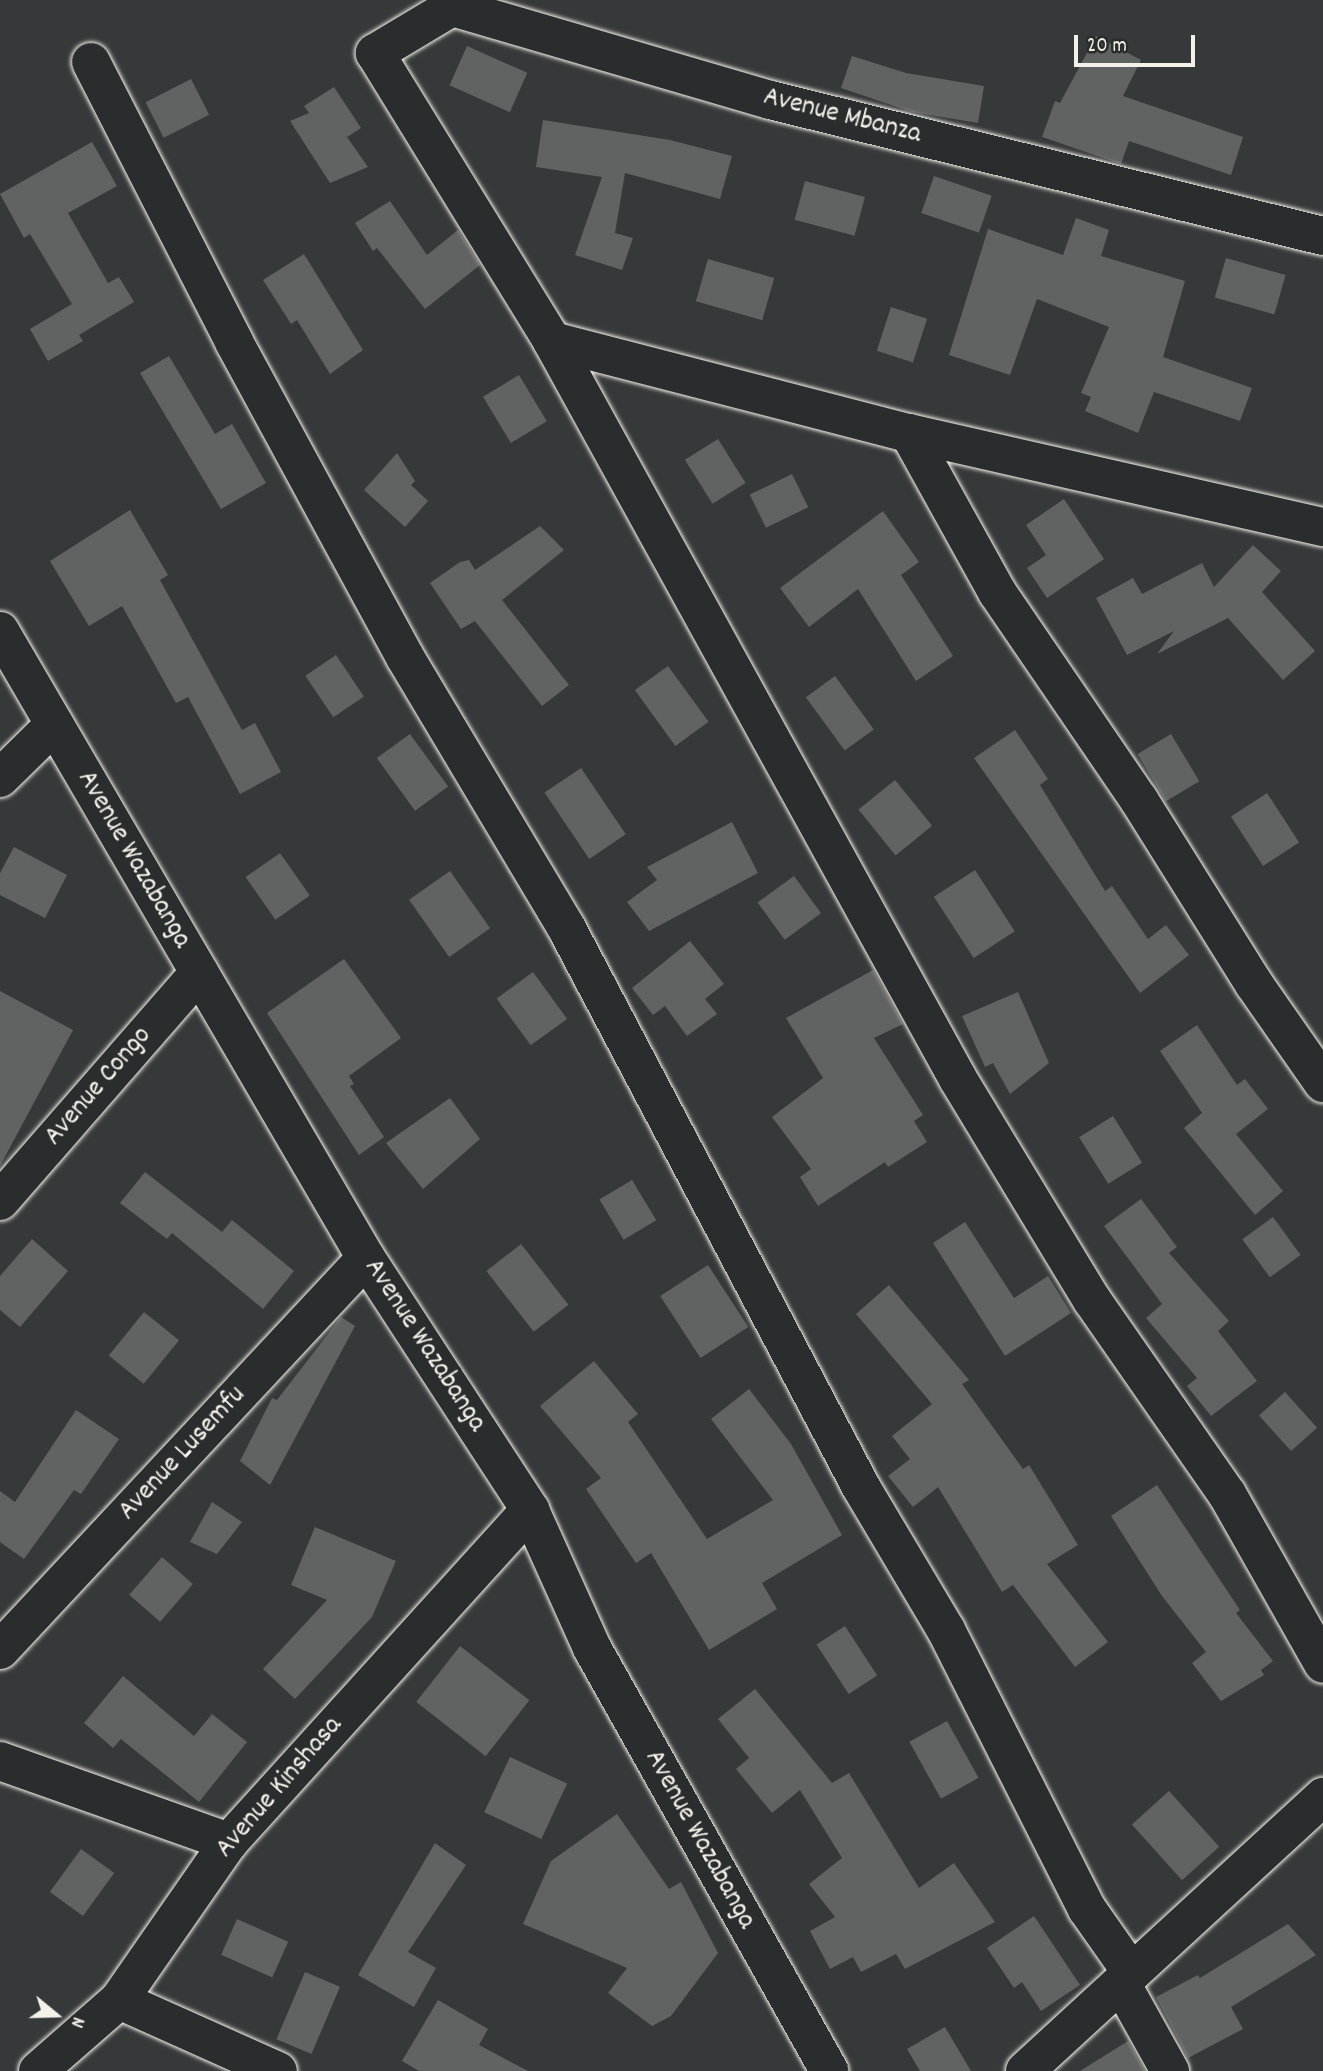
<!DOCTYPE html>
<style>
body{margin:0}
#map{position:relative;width:1323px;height:2071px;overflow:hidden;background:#363939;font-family:Dekko,sans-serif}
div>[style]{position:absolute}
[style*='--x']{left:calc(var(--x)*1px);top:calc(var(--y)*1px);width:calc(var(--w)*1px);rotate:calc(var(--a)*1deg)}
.building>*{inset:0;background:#616362;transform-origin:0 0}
.roads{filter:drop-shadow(0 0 2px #f4f1e8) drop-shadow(0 0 2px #f4f1e8)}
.minor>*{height:38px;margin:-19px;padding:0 19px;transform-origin:19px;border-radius:19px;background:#2a2d2e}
.secondary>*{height:38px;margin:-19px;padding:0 19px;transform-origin:19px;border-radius:19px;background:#2a2d2e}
span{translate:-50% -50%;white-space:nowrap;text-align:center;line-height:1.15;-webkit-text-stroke:7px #2a2d2e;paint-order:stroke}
.street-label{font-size:28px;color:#f4f1e8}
.north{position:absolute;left:21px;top:1980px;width:70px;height:70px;-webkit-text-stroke:5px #2a2d2e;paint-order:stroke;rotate:109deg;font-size:19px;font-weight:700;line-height:28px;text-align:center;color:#f4f1e8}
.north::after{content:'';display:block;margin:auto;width:24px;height:32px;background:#f4f1e8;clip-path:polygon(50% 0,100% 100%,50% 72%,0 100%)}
.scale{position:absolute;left:1074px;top:35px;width:121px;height:32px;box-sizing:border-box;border:4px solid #f4f1e8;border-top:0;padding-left:9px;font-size:21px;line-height:24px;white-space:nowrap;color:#f4f1e8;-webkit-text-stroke:5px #2a2d2e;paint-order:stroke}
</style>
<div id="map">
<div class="building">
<i style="clip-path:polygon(1096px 36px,1141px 60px,1123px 96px,1243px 137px,1231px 175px,1129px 141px,1121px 164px,1042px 137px,1055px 101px,1060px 103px)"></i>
<i style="left:467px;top:46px;width:66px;height:43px;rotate:24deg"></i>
<i style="clip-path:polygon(852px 56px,906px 73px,984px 86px,978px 123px,912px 112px,841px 88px)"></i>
<i style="left:191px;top:79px;width:40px;height:51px;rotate:63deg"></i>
<i style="clip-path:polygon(334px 87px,361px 128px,347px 137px,368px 167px,330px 183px,290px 121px,309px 113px,304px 106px)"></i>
<i style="clip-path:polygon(543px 120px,670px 140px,732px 156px,720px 199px,625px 173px,615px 233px,633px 238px,622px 270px,575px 255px,602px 177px,536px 167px)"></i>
<i style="clip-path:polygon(92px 142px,117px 186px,68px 213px,108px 283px,119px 277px,134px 302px,79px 335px,83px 341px,48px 361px,30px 329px,72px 304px,30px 234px,24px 238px,0 194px)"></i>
<i style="left:934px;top:176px;width:61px;height:39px;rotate:19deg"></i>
<i style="left:805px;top:181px;width:62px;height:40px;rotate:15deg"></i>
<i style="clip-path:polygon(390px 201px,427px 255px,458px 230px,480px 265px,425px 309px,377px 248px,373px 251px,355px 223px)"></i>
<i style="clip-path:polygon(1076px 218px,1109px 230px,1101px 256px,1185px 281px,1163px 357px,1252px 388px,1240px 421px,1154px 392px,1138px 433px,1085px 411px,1091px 397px,1081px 393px,1109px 327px,1037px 299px,1010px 375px,949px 355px,988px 229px,1063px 255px)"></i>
<i style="clip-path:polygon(304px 254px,363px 350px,330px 374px,297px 320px,291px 324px,263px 280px)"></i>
<i style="left:1226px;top:258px;width:62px;height:41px;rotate:16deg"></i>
<i style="left:708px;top:259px;width:69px;height:44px;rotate:16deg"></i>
<i style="left:891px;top:307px;width:38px;height:46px;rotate:18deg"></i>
<i style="clip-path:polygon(169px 356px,215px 434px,232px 424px,266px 483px,221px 509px,140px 373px)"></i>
<i style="left:519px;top:375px;width:54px;height:42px;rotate:59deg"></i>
<i style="left:718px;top:439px;width:52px;height:39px;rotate:58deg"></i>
<i style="clip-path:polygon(397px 453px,415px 481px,411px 485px,428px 501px,405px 527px,364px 490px)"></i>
<i style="left:792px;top:474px;width:37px;height:47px;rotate:64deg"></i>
<i style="clip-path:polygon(1064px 499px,1104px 559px,1047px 598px,1027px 568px,1046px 555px,1026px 525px)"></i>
<i style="clip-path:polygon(130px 510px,168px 575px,160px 580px,242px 730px,255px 723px,281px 772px,240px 794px,188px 697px,176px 703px,122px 606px,89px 626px,50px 561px)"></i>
<i style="clip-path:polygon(883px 511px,919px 562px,901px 575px,953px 656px,916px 681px,858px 589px,809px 627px,780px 588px)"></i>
<i style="clip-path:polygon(540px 526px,564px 550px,502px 600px,569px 685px,542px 706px,475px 621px,461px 629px,430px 583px,460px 562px,469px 560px,475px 570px)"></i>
<i style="clip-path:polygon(1253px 545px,1281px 571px,1262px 592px,1315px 651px,1283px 680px,1228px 618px,1157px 654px,1174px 631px,1127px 655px,1096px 598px,1133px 578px,1142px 594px,1202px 563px,1214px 587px)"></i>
<i style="left:336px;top:655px;width:50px;height:37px;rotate:56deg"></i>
<i style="left:668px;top:666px;width:69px;height:41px;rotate:54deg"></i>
<i style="left:835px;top:676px;width:66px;height:36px;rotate:54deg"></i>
<i style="clip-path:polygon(1015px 730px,1048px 779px,1040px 785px,1105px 891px,1112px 886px,1148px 939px,1166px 925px,1189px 955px,1140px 993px,974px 758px)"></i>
<i style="left:410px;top:734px;width:65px;height:41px;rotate:54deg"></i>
<i style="left:1171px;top:734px;width:55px;height:39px;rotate:59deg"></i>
<i style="left:581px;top:768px;width:80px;height:44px;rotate:56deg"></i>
<i style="left:895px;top:780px;width:59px;height:47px;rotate:51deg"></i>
<i style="left:1267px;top:793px;width:59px;height:43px;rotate:57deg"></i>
<i style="clip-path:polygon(732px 822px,758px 873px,649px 931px,627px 902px,657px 880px,647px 867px)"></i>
<i style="clip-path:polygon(14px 847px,67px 875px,45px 918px,0 895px,0 873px)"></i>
<i style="left:280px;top:853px;width:52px;height:42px;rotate:55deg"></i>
<i style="left:975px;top:870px;width:73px;height:49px;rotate:57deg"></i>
<i style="left:450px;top:871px;width:70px;height:50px;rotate:55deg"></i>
<i style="left:794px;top:876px;width:46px;height:45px;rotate:54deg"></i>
<i style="clip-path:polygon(690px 941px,724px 984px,705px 999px,717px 1014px,687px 1036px,665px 1006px,653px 1015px,632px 988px)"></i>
<i style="clip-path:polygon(344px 959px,401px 1038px,349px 1076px,354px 1084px,350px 1086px,384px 1137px,359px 1155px,267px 1013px)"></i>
<i style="clip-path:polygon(873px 970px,903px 1024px,874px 1038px,923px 1115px,914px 1121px,927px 1142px,888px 1167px,885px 1162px,818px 1206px,800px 1177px,811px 1169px,772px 1117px,823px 1078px,786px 1018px)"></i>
<i style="left:533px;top:972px;width:58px;height:45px;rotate:54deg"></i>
<i style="clip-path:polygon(0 991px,73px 1030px,0 1166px)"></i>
<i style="clip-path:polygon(1018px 992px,1049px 1063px,1010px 1094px,993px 1063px,985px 1067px,962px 1016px)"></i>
<i style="clip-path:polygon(1197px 1025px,1237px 1085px,1245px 1079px,1268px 1109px,1236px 1134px,1283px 1191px,1255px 1215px,1184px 1128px,1202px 1113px,1160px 1051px)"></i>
<i style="clip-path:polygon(450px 1098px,480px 1139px,423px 1189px,386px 1143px)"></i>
<i style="left:1113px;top:1116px;width:55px;height:40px;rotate:58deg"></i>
<i style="clip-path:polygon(145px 1172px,222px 1232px,232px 1220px,294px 1271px,263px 1309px,172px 1233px,167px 1239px,120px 1203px)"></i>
<i style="left:632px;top:1180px;width:47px;height:38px;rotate:59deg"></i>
<i style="clip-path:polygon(1141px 1199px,1177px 1247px,1169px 1253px,1229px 1321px,1218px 1331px,1257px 1381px,1211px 1416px,1187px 1386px,1197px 1378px,1146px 1318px,1162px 1304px,1104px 1226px)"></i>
<i style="left:1273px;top:1217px;width:47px;height:38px;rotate:54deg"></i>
<i style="clip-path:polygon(965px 1222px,1014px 1298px,1048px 1276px,1071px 1313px,1005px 1356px,933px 1243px)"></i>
<i style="clip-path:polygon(32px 1239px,68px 1271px,20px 1327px,0 1310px,0 1276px)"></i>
<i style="left:521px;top:1244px;width:77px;height:44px;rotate:52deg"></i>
<i style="left:708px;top:1265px;width:74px;height:57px;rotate:57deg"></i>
<i style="clip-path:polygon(889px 1285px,969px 1380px,962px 1384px,1023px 1469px,1029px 1465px,1078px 1545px,1047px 1564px,1108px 1642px,1075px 1667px,1013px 1585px,1002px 1592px,938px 1487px,913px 1507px,888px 1476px,910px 1459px,892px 1436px,932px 1404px,856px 1314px)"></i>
<i style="left:144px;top:1312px;width:45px;height:56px;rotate:39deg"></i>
<i style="clip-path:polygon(341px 1317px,355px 1326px,270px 1485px,240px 1461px,272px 1398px,277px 1400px)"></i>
<i style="clip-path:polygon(594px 1361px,638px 1414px,628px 1422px,707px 1539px,773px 1500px,711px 1419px,749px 1389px,791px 1444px,842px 1535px,762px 1583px,777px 1609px,709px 1650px,651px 1553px,636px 1563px,586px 1489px,601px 1478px,540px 1406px)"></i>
<i style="left:1285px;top:1392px;width:48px;height:35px;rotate:48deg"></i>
<i style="clip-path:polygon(76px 1410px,119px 1439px,81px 1494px,74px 1490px,24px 1559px,0 1542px,0 1491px,15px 1502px)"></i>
<i style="clip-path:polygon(1157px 1485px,1240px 1610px,1236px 1613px,1273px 1661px,1261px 1670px,1264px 1675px,1221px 1701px,1192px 1663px,1206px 1652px,1162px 1596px,1111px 1516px)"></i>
<i style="clip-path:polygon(212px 1502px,242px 1522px,217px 1554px,190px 1542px)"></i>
<i style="clip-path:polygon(315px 1527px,396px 1561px,372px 1617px,295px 1699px,263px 1669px,327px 1600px,291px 1585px)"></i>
<i style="left:162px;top:1557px;width:41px;height:50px;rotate:41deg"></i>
<i style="left:845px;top:1626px;width:59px;height:34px;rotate:57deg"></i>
<i style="left:460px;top:1646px;width:88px;height:71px;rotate:38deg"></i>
<i style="clip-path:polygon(123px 1676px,194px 1736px,212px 1714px,247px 1742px,199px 1802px,121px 1739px,113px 1748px,84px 1723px)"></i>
<i style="clip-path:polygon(755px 1689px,832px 1783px,849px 1773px,919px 1888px,954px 1863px,995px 1922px,905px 1969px,896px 1954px,861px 1972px,853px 1957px,830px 1969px,810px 1931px,835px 1917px,809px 1884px,842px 1858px,800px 1790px,772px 1813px,736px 1769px,749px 1758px,718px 1719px)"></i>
<i style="left:947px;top:1721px;width:65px;height:43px;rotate:61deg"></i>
<i style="left:510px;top:1757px;width:63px;height:61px;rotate:25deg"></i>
<i style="left:1169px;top:1791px;width:75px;height:50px;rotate:48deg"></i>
<i style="clip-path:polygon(617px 1814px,669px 1889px,681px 1882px,718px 1953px,671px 2016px,652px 2026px,608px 1993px,627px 1968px,523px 1924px,551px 1861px)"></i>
<i style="clip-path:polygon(435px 1843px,466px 1865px,408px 1952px,436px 1968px,414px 2007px,358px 1975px)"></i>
<i style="left:81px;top:1849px;width:41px;height:53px;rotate:36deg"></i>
<i style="clip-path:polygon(1034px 1916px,1080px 1985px,1041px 2011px,1022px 1982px,1014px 1988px,987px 1948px)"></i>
<i style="left:237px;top:1919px;width:56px;height:39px;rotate:24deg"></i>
<i style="clip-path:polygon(1288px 1924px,1316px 1955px,1231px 2007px,1243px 2029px,1188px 2058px,1156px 1997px,1198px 1975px,1200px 1978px)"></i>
<i style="left:305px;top:1972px;width:38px;height:73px;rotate:23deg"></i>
<i style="clip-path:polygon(438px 2000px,488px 2029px,479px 2045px,528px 2071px,419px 2071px,402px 2061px)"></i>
<i style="clip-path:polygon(945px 2027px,971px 2071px,920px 2071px,907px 2049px)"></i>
<i style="clip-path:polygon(1128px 2041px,1145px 2071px,1080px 2071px)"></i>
</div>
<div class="roads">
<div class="minor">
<i style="--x:91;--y:62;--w:314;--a:62.9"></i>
<i style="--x:234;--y:342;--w:358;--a:61.5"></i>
<i style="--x:405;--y:657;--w:314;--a:59.2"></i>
<i style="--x:566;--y:927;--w:633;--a:62.22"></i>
<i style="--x:861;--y:1487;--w:166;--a:59.3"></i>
<i style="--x:946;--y:1630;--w:313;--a:63.2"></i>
<i style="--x:1087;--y:1909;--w:78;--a:54.9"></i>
<i style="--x:1323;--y:236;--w:569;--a:-166.18"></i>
<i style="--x:770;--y:100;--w:331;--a:-163.7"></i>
<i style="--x:452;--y:7;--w:90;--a:149.1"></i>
<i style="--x:375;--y:53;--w:338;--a:58.4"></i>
<i style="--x:552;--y:341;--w:842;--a:61.18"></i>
<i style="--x:958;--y:1079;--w:258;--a:58.8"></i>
<i style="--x:1092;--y:1300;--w:236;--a:55.2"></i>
<i style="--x:1227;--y:1494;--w:195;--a:60.5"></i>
<i style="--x:552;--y:341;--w:369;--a:14.5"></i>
<i style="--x:909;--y:433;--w:425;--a:12.8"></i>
<i style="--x:909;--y:433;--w:182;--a:61"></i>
<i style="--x:997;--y:592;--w:252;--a:55.7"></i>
<i style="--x:1139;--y:800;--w:217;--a:58"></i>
<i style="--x:1254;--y:984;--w:121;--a:55.1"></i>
<i style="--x:0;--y:778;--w:76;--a:-44.5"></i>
<i style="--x:0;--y:1201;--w:303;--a:-48.9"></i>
<i style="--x:0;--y:1650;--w:536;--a:-46.96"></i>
<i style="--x:0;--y:1761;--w:243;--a:19.5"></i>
<i style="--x:1121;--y:1983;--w:101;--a:60.9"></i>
<i style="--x:119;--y:2000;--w:174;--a:24.1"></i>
<i style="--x:38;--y:2071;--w:108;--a:-41.2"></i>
<i style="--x:119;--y:2000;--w:193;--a:-55.2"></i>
<i style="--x:229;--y:1842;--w:448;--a:-47.8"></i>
<i style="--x:1025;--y:2071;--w:405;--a:-42.6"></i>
</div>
<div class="secondary">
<i style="--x:0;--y:631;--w:726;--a:59.73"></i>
<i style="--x:366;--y:1258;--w:301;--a:56.9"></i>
<i style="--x:530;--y:1510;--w:151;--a:65.8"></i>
<i style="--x:592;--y:1648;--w:485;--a:60.7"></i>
</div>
</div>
<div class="street-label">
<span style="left:842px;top:117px;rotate:14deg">Avenue Mbanza</span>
<span style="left:133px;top:860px;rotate:60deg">Avenue Wazabanga</span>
<span style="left:99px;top:1087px;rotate:-49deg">Avenue Congo</span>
<span style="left:424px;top:1346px;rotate:57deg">Avenue Wazabanga</span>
<span style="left:183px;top:1454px;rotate:-47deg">Avenue Lusemfu</span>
<span style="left:280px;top:1788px;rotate:-49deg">Avenue Kinshasa</span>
<span style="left:699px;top:1840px;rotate:61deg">Avenue Wazabanga</span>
</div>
<div class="north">N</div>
<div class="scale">20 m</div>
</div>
